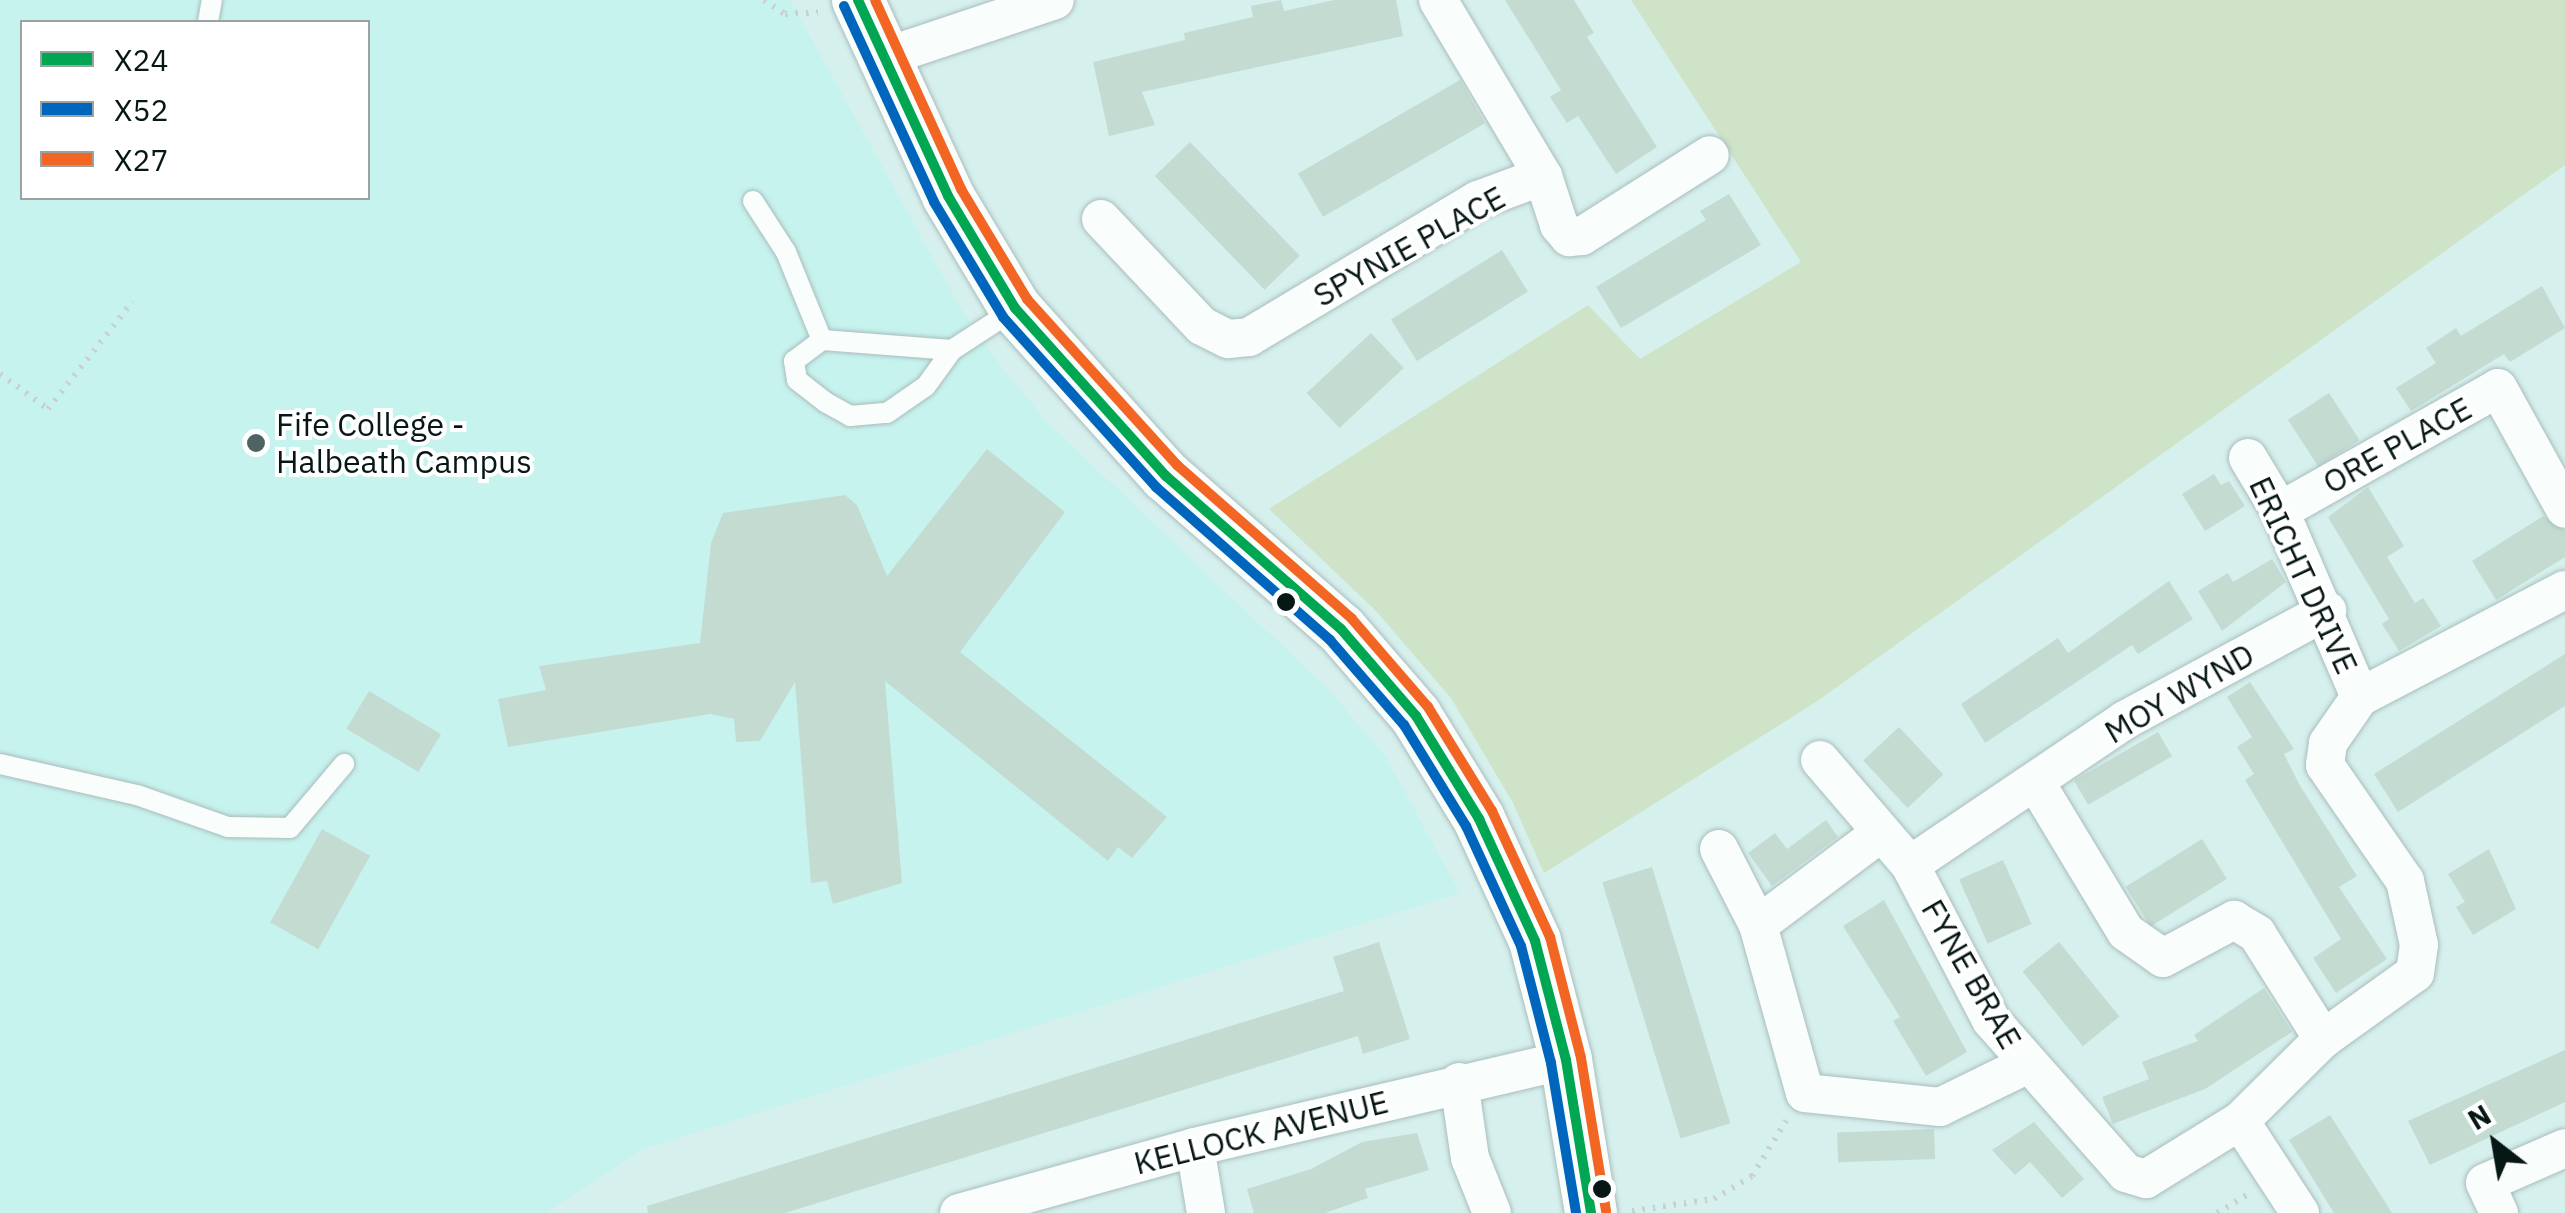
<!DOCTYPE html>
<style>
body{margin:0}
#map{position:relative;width:2565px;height:1213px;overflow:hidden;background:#d6f0ee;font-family:"IBM Plex Sans",sans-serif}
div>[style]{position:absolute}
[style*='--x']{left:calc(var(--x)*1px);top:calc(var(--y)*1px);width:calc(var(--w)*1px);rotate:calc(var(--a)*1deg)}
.built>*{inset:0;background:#c7f3ef}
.green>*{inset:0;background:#cfe3c8}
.building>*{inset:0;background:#c4dbd2;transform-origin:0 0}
.path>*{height:6px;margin-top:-3px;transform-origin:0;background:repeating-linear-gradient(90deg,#c8d1cf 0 2.5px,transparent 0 10.5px)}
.roads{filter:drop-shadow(0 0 2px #a9bdbc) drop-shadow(0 0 2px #a9bdbc)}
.lane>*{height:20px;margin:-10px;padding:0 10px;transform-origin:10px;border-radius:10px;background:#f9fdfc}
.street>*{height:38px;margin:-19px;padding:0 19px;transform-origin:19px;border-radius:19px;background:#f9fdfc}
.secondary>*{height:52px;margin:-26px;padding:0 26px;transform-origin:26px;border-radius:26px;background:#f9fdfc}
.bus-1>*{height:10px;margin:-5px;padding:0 5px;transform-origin:5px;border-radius:5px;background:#00a651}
.bus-2>*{height:10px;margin:-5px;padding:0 5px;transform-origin:5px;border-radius:5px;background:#0065bd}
.bus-3>*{height:10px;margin:-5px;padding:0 5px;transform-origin:5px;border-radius:5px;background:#f26522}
.dots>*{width:28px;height:28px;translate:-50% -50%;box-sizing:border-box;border:5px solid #fff;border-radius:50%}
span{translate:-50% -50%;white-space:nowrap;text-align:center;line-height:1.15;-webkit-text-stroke:8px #fff;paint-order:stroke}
.street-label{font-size:32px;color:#061716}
.poi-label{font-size:32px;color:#061716}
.left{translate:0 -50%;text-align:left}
.legend{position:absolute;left:20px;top:20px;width:350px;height:180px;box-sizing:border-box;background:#fff;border:2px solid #9ba2a2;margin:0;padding:12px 18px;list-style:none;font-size:30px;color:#061716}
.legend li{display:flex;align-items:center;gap:20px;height:50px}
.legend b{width:50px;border:2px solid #9ba2a2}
.north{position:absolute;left:2445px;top:1093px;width:100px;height:100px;-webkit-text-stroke:8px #fff;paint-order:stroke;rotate:329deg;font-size:28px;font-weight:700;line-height:40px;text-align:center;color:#061716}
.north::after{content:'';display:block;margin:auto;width:35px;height:45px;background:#061716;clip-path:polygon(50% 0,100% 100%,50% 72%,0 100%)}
</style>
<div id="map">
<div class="built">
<i style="clip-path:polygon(evenodd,0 0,790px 0,960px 307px,1001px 366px,1048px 423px,1328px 689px,1386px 757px,1460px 893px,643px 1149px,546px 1213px,0 1213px,0 0,22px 22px,368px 22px,368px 198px,22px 198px,22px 22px)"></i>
</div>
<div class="green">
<i style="clip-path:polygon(1631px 0,2565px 0,2565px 165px,1816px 702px,1544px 873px,1513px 803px,1451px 698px,1376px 611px,1269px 509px,1588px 305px,1640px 359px,1801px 262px)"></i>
</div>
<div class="building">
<i style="clip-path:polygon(1281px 0,1284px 11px,1334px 0,1396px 0,1403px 36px,1142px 92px,1155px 125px,1109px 136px,1093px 62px,1185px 40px,1184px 33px,1253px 17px,1251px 6px)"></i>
<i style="clip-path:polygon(1505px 0,1574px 0,1594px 33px,1587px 37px,1657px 147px,1616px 174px,1578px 116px,1567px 123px,1550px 97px,1561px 90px)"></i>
<i style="left:1460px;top:80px;width:50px;height:187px;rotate:60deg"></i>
<i style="left:1190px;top:142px;width:158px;height:49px;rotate:46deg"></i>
<i style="clip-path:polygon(1729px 194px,1761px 245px,1621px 328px,1596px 287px,1706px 220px,1700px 211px)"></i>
<i style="left:1502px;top:250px;width:49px;height:131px;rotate:58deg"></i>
<i style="clip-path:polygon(2542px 286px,2565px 328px,2510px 362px,2504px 354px,2411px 411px,2396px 388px,2436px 363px,2426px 348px,2456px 328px,2461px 336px)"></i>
<i style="left:1371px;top:333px;width:48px;height:88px;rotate:47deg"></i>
<i style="left:2329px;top:393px;width:56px;height:49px;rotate:57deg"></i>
<i style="clip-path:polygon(987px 449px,1065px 512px,960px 652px,1167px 817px,1132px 858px,1118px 847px,1108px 861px,885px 681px,902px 883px,833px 904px,827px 881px,811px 883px,795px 682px,760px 741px,736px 742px,734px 719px,710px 714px,508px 747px,498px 699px,546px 690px,539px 666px,700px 643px,711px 543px,723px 513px,845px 495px,857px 505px,887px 576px)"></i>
<i style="clip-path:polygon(2214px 474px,2221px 485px,2229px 481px,2245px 506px,2205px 531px,2182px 494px)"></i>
<i style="clip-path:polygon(2368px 487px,2404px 546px,2387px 557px,2415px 603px,2423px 598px,2441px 626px,2399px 651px,2382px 624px,2389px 619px,2328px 517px)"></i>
<i style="clip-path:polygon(2543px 516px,2565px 531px,2565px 557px,2496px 600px,2472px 561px)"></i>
<i style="clip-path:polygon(2272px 559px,2286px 582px,2222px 631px,2198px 591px,2228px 573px,2233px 582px)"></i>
<i style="clip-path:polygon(2169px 581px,2193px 619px,2138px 654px,2132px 645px,1985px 743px,1961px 704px,2058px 638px,2068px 653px)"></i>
<i style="clip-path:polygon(2565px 654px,2565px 706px,2398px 812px,2374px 774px)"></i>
<i style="clip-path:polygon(2250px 682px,2294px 749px,2284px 754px,2299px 784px,2357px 876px,2339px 887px,2387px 959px,2336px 993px,2313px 958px,2341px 939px,2245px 780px,2254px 774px,2237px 747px,2252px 737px,2227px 697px)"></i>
<i style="left:369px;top:691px;width:84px;height:44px;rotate:31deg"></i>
<i style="left:1899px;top:727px;width:65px;height:49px;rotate:47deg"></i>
<i style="left:2158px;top:732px;width:28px;height:97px;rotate:60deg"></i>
<i style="clip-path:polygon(1826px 820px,1838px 837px,1772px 886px,1748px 853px,1775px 833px,1787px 849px)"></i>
<i style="left:322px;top:829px;width:55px;height:107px;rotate:29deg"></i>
<i style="left:2202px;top:839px;width:47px;height:90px;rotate:58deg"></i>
<i style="clip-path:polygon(2489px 849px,2516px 909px,2473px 935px,2456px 907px,2465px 902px,2448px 874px)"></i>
<i style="left:2003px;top:860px;width:70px;height:48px;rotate:66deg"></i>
<i style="left:1652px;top:867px;width:268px;height:52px;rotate:73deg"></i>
<i style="clip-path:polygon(1884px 900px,1967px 1052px,1926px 1076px,1893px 1021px,1900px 1017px,1843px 926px)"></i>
<i style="clip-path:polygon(1379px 942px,1410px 1039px,1363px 1054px,1358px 1036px,785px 1213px,648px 1213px,647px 1206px,1344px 991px,1333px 957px)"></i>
<i style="left:2059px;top:942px;width:96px;height:47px;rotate:51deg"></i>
<i style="clip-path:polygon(2264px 988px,2292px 1032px,2205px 1089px,2113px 1124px,2102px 1097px,2149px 1079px,2142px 1062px,2198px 1041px,2194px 1035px)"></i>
<i style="clip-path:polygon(2565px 1050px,2565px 1102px,2430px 1165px,2408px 1121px)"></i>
<i style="clip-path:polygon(2330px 1115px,2392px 1213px,2334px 1213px,2289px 1140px)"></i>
<i style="clip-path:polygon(2034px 1122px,2084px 1179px,2062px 1198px,2030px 1162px,2015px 1175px,1992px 1150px)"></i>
<i style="left:1934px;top:1129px;width:30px;height:97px;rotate:88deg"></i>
<i style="clip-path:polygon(1417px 1133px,1429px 1170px,1365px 1189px,1368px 1198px,1325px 1213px,1254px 1213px,1247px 1189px,1311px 1169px,1362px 1142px)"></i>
</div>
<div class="path">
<i style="--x:764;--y:0;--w:25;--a:34"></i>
<i style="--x:785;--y:14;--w:33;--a:-3"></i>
<i style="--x:0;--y:374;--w:59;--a:36.1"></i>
<i style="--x:48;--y:409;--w:137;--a:-51.8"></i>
<i style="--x:1632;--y:1211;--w:83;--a:-8.3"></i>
<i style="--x:1714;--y:1199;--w:44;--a:-31.2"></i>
<i style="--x:1752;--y:1176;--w:65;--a:-58.3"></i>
<i style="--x:2217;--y:1213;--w:39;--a:-31"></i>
</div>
<div class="roads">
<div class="lane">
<i style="--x:208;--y:22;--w:22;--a:-80"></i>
<i style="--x:753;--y:201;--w:61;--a:57.1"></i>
<i style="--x:786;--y:252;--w:95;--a:67.8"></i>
<i style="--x:952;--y:350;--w:130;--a:-175.6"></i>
<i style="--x:822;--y:340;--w:35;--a:143"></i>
<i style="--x:794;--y:361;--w:19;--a:81"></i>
<i style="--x:797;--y:380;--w:36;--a:38"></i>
<i style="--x:825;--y:402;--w:29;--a:29"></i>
<i style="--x:850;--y:416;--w:37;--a:-5"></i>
<i style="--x:887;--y:413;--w:47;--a:-34.7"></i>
<i style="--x:926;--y:386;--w:44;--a:-54.2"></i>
<i style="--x:952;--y:350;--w:75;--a:-33.1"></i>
<i style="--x:0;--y:764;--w:140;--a:12.8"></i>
<i style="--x:137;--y:795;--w:96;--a:19.4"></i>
<i style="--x:228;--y:827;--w:62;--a:0.9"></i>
<i style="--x:290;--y:828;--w:84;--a:-49.8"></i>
</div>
<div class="street">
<i style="--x:1438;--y:0;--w:205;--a:59.2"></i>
<i style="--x:885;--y:57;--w:179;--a:-18.5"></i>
<i style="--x:1101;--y:219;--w:147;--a:46.7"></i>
<i style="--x:1202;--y:326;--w:29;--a:27"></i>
<i style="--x:1228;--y:339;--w:21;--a:-5"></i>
<i style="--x:1249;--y:337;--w:267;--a:-30.9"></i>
<i style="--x:1478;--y:200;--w:69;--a:-20.3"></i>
<i style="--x:1543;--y:176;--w:52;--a:71.9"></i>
<i style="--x:1559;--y:225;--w:16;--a:50"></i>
<i style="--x:1569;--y:237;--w:13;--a:-4"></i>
<i style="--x:1582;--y:236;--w:151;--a:-32.3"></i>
<i style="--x:2280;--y:511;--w:250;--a:-29.4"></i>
<i style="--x:2498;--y:388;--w:138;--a:61"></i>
<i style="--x:2360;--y:697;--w:231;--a:-27.6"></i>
<i style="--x:1820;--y:760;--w:138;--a:49.4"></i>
<i style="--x:1910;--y:865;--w:175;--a:62.4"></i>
<i style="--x:1991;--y:1020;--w:204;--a:48.6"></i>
<i style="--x:2126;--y:1173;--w:21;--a:17"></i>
<i style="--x:2146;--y:1179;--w:110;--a:-31.7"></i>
<i style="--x:2240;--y:1121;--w:117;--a:-44.7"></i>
<i style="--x:2323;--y:1039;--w:113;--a:-35.7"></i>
<i style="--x:2415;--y:973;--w:28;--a:-82"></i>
<i style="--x:2419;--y:945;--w:66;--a:-102.3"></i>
<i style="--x:2405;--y:881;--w:141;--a:-124.6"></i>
<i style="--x:2325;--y:765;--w:22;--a:-82"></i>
<i style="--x:2328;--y:743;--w:56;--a:-55.2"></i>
<i style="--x:2360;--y:697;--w:202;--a:-113.3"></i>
<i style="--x:2280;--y:511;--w:62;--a:-121.1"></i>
<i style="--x:2036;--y:783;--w:174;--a:58.9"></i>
<i style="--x:2126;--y:932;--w:45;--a:35.1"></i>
<i style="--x:2163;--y:958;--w:81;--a:-28.2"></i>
<i style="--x:2234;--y:920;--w:27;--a:31"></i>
<i style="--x:2257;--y:934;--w:124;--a:57.8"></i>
<i style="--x:1719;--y:849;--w:85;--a:62.8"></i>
<i style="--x:1758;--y:925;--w:174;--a:74.4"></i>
<i style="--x:1805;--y:1093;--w:136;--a:5.9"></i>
<i style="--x:1940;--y:1107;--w:96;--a:-26"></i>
<i style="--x:1910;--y:865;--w:259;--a:-34"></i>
<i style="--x:2125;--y:720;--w:230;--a:-28.4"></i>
<i style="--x:1758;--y:925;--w:151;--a:-36.9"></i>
<i style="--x:1459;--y:1082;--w:77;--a:81.8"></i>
<i style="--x:1470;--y:1158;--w:59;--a:68.2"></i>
<i style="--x:2240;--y:1121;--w:110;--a:56.9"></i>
<i style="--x:1195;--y:1147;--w:67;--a:80.5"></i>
<i style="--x:959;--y:1213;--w:245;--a:-15.6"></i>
<i style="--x:1195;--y:1147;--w:381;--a:-13.2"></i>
<i style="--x:2499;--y:1213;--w:33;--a:-115"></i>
<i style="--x:2485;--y:1183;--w:87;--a:-23.6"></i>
</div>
<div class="secondary">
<i style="--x:858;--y:0;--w:216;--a:65.3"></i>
<i style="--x:948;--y:196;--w:131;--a:59.1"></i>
<i style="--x:1015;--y:308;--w:226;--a:48.1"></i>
<i style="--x:1166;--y:476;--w:232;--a:41.2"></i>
<i style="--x:1341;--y:629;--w:115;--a:49.2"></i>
<i style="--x:1416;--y:716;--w:121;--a:58.5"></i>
<i style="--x:1479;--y:819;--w:134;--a:65.3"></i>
<i style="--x:1535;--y:941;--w:123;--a:75.4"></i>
<i style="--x:1566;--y:1060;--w:155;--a:80.7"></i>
</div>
</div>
<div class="bus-1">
<i style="--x:858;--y:0;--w:216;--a:65.3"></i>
<i style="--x:948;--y:196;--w:131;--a:59.1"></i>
<i style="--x:1015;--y:308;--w:226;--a:48.1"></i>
<i style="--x:1166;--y:476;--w:232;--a:41.2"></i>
<i style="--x:1341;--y:629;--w:115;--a:49.2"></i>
<i style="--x:1416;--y:716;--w:121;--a:58.5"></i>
<i style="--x:1479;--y:819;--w:134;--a:65.3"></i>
<i style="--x:1535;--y:941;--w:123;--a:75.4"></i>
<i style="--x:1566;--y:1060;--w:155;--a:80.7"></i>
</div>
<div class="bus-2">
<i style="--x:844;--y:6;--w:216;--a:65.3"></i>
<i style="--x:934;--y:202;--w:134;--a:59"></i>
<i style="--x:1003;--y:317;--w:229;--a:48"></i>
<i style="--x:1156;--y:487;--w:232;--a:41.3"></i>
<i style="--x:1330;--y:640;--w:113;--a:49"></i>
<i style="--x:1404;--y:725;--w:119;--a:58.5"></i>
<i style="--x:1466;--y:826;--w:132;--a:65.4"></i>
<i style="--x:1521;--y:946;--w:121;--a:75.6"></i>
<i style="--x:1551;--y:1063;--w:152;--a:80.5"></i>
</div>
<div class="bus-3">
<i style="--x:875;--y:0;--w:208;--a:65.5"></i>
<i style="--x:961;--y:189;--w:128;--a:59"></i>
<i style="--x:1027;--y:299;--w:224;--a:47.9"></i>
<i style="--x:1177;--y:465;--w:233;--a:41.3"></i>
<i style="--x:1352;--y:619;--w:116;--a:49.2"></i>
<i style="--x:1428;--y:707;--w:122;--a:58.4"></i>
<i style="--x:1492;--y:811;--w:139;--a:65.3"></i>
<i style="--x:1550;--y:937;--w:125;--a:75.6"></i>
<i style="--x:1581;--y:1058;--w:155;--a:80.7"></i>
</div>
<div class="dots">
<i style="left:256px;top:443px;background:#4f6362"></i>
<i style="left:1286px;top:602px;background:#061716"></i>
<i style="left:1602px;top:1189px;background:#061716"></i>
</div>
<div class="street-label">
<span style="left:1409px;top:246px;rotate:-29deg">SPYNIE PLACE</span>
<span style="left:2397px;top:445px;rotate:-29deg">ORE PLACE</span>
<span style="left:2304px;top:575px;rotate:65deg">ERICHT DRIVE</span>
<span style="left:2179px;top:693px;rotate:-30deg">MOY WYND</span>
<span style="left:1972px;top:974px;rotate:60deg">FYNE BRAE</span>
<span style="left:1261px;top:1132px;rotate:-14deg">KELLOCK AVENUE</span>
</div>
<div class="poi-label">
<span class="left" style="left:276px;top:443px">Fife College -<br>Halbeath Campus</span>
</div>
<ul class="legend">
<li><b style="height:12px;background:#00a651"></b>X24</li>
<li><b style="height:12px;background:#0065bd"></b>X52</li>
<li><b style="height:12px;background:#f26522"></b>X27</li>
</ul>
<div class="north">N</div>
</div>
